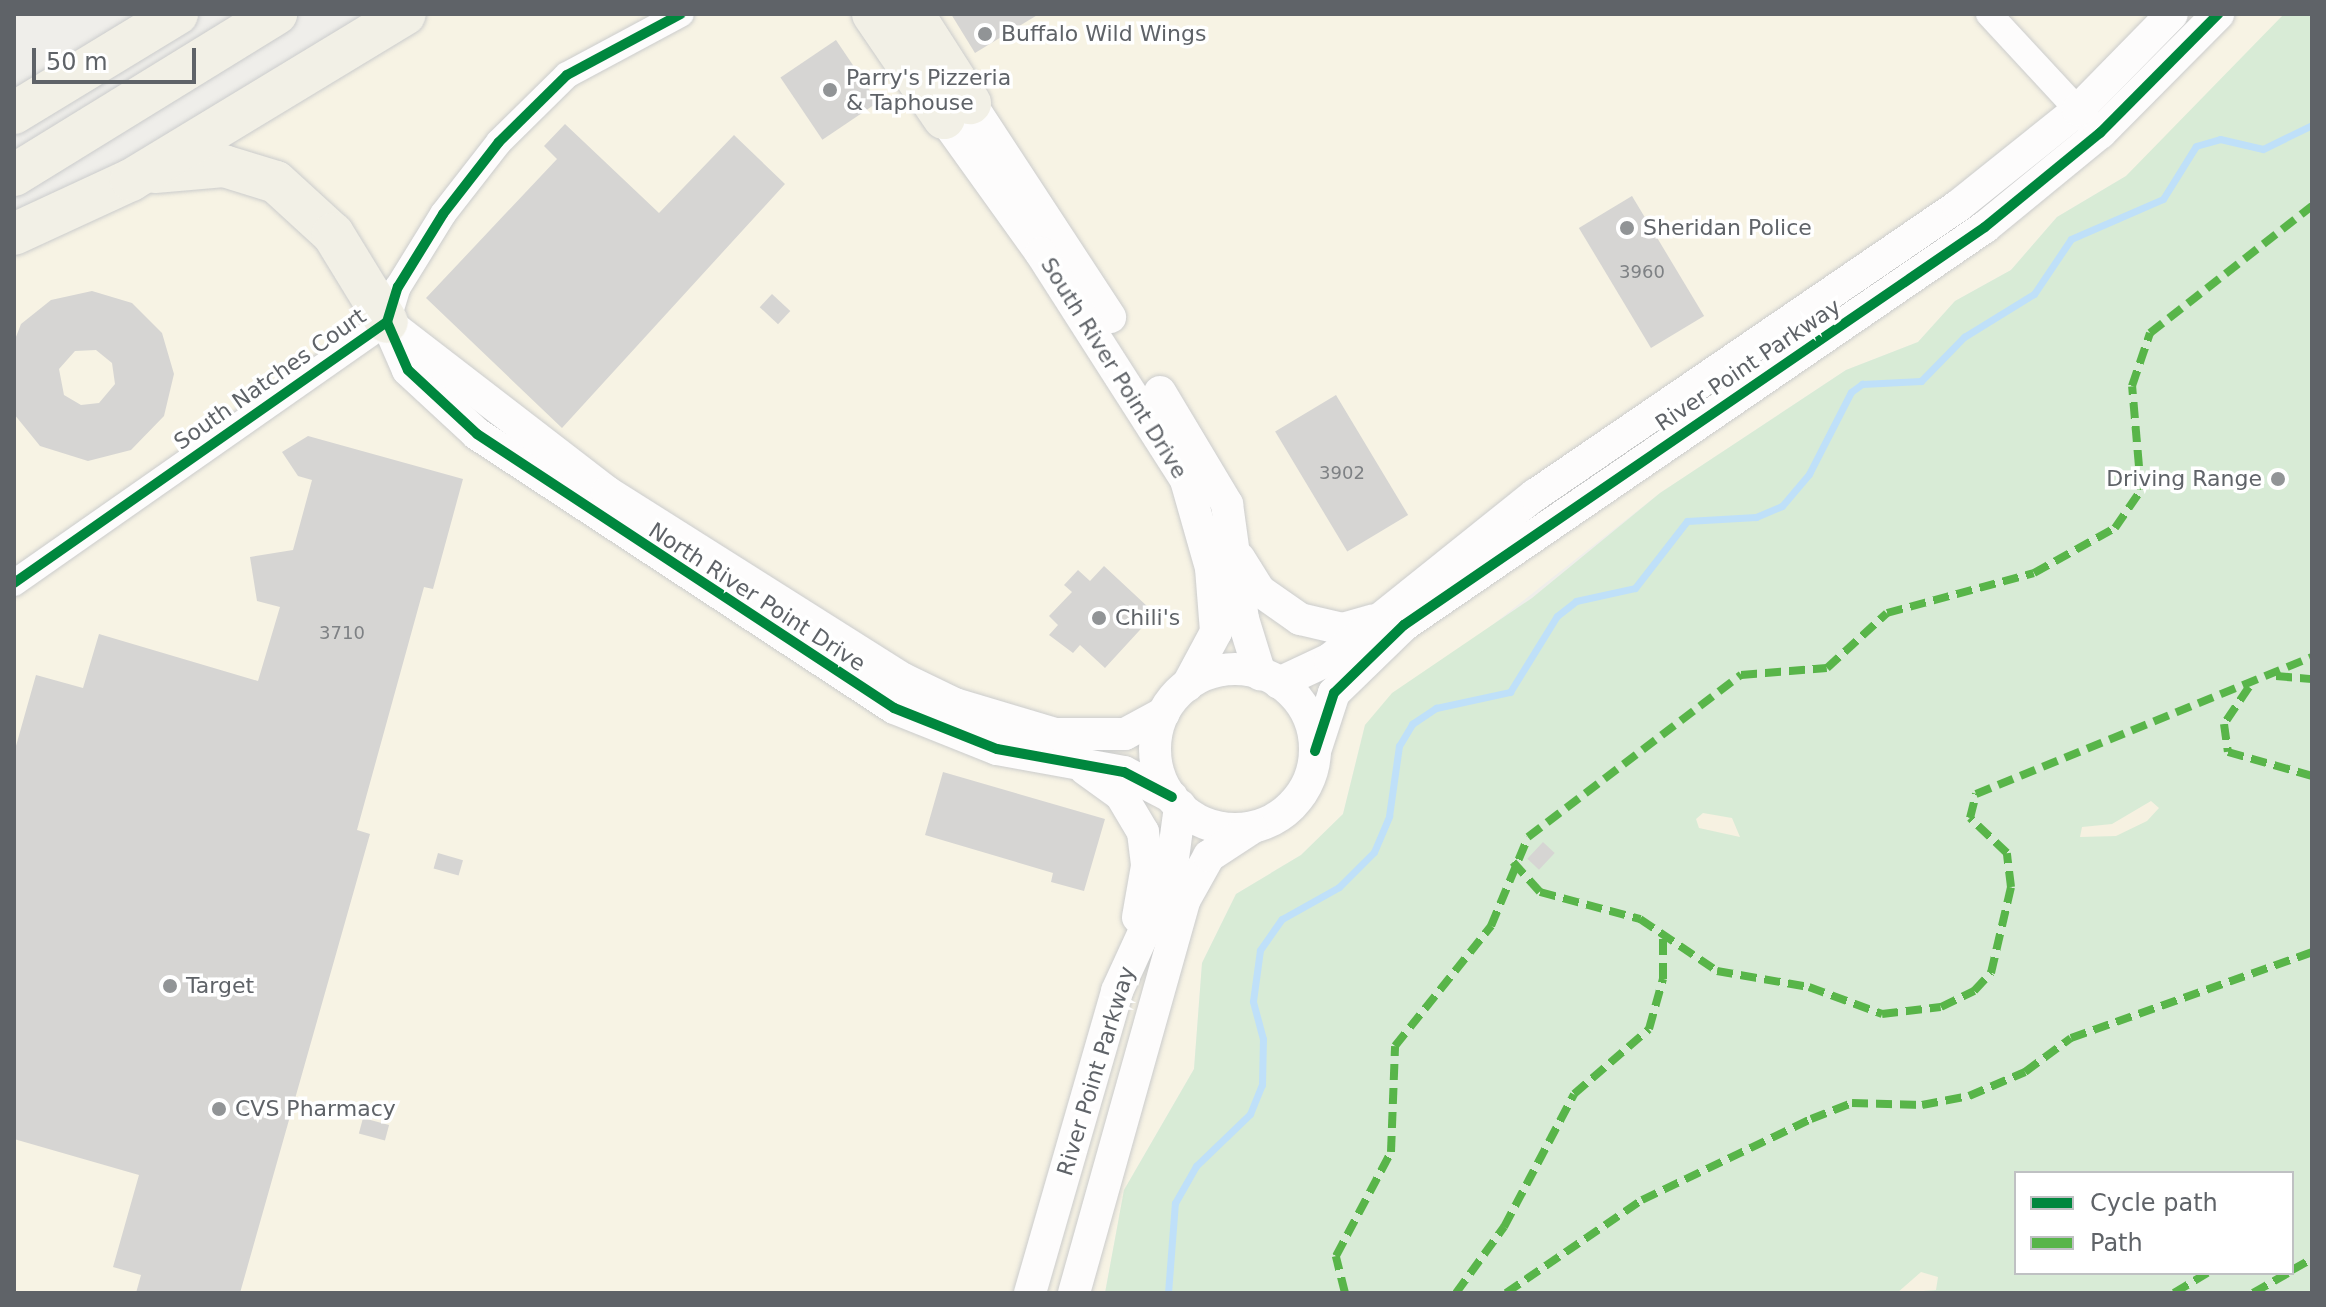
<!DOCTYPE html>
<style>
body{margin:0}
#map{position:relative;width:2326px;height:1307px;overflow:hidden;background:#efeeea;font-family:"DejaVu Sans",sans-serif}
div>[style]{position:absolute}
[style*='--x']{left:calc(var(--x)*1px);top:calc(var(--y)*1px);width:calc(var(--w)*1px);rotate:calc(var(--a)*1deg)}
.commercial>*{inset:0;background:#f7f3e4}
.green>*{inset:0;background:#d8ebd6}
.sand>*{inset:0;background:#f6f1e1}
.stream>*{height:7px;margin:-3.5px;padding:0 3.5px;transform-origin:3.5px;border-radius:3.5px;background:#bfe0f9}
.building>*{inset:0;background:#d6d5d3;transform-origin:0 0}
.roads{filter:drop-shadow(0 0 2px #cbcccc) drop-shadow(0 0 2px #cbcccc)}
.minor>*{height:26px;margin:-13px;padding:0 13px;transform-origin:13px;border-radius:13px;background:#fdfcfc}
.tertiary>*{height:32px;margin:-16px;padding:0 16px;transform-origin:16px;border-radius:16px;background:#fdfcfc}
.tertiary>.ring{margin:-16px;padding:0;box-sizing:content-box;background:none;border:32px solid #fdfcfc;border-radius:50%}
.trunk>*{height:42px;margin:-21px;padding:0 21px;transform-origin:21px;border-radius:21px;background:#f2f0e6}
.quiet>*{height:8px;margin-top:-4px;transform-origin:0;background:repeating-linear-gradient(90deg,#58b549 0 16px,transparent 0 24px)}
.cycleway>*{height:10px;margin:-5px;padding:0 5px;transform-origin:5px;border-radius:5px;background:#00873e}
.dots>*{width:22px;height:22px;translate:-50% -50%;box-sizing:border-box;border:4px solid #fff;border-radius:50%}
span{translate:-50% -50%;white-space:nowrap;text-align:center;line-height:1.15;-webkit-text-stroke:7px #fff;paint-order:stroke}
.number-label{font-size:18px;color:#7e8184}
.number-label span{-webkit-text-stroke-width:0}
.poi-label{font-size:22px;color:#5f6368}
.left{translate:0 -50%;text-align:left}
.right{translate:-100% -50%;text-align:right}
.street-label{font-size:22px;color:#5f6368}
.frame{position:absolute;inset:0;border:16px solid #5f6368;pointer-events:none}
.legend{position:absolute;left:2014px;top:1171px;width:280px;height:104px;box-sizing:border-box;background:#fff;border:2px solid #bfc1c3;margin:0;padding:10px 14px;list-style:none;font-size:24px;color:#5f6368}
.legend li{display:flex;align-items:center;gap:16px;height:40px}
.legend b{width:40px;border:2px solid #bfc1c3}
.scale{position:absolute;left:32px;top:48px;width:164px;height:36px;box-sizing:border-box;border:4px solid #5f6368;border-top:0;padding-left:10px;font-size:24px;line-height:28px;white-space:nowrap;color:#5f6368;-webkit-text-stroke:6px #fff;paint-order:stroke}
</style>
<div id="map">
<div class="commercial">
<i style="clip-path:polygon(427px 14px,2284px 14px,2214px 93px,2126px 176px,2057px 217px,2011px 270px,1955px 301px,1918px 342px,1846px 370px,1660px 493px,1365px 725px,1343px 814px,1301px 855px,1236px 894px,1202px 963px,1194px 1069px,1124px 1190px,1105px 1293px,14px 1293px,14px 247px,210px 147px)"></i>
</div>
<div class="green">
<i style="clip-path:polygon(evenodd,2284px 14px,2312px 14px,2312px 1293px,1105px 1293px,1124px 1190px,1194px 1069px,1202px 963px,1236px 894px,1301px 855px,1343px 814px,1365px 725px,1392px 693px,1532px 598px,1660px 493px,1846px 370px,1918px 342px,1955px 301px,2011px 270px,2057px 217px,2126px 176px,2284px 14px,2016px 1173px,2292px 1173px,2292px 1273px,2016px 1273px,2016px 1173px)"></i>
</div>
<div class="sand">
<i style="clip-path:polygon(2151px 801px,2159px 808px,2147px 821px,2116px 836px,2080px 837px,2082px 827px,2112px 824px)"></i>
<i style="clip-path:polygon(1703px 813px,1732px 818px,1740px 837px,1699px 828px,1696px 819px)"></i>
<i style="clip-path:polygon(1921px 1272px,1938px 1277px,1936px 1290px,1897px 1293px)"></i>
</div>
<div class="stream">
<i style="--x:1168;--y:1293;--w:90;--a:-85.6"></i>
<i style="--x:1175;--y:1203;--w:43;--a:-60.4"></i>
<i style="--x:1196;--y:1166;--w:75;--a:-43.9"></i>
<i style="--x:1250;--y:1114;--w:31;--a:-68"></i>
<i style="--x:1262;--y:1085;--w:46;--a:-88.8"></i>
<i style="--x:1263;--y:1039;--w:39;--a:-105"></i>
<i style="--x:1253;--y:1001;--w:51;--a:-82.2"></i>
<i style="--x:1260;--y:950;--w:38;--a:-55"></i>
<i style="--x:1282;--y:919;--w:65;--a:-29.3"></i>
<i style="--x:1339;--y:887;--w:49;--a:-45"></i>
<i style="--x:1374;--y:852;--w:39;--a:-67"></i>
<i style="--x:1389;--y:816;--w:71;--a:-81.9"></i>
<i style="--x:1399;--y:746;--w:26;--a:-59"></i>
<i style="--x:1412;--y:724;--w:29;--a:-34"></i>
<i style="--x:1436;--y:708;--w:76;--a:-12.2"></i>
<i style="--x:1510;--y:692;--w:89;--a:-58.3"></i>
<i style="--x:1557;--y:616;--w:24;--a:-38"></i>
<i style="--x:1576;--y:601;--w:60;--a:-12.4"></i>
<i style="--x:1635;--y:588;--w:85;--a:-52.2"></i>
<i style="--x:1687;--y:521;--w:69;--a:-3.3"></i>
<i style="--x:1756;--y:517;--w:28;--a:-23"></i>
<i style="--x:1782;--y:506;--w:42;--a:-49.8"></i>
<i style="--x:1809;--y:474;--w:92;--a:-62.9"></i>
<i style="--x:1851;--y:392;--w:14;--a:-36"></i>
<i style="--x:1862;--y:384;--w:59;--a:-2.9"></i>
<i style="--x:1921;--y:381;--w:62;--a:-45.7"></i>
<i style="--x:1964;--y:337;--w:82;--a:-31.6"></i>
<i style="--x:2034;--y:294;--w:66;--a:-56.1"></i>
<i style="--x:2071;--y:239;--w:100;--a:-23.5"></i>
<i style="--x:2163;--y:199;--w:62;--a:-58.1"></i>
<i style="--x:2196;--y:146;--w:25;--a:-16"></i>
<i style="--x:2220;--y:139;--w:44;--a:13.1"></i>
<i style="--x:2263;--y:149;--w:55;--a:-26.1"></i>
</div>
<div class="building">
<i style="clip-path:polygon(951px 14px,1039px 14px,975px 53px)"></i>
<i style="left:836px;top:40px;width:75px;height:67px;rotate:56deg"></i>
<i style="clip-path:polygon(565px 124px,659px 213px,734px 135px,785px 184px,562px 428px,426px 298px,557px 159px,544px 146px)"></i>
<i style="left:1632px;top:196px;width:140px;height:62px;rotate:59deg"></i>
<i style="clip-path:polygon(evenodd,92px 291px,132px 303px,162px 333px,174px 374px,164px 416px,131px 450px,88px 461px,40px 446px,14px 414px,14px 342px,21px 324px,51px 300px,92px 291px,96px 350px,112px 363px,115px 384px,99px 403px,81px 405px,64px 395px,59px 369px,75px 351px,96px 350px)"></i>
<i style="left:772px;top:294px;width:25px;height:18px;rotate:43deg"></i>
<i style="left:1336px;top:395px;width:140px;height:71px;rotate:59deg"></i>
<i style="clip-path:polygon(308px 436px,463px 479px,433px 589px,424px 587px,357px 830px,370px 834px,240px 1293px,136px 1293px,141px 1275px,113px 1267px,139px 1175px,14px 1139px,14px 753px,36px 675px,83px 688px,99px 634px,258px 681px,280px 607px,257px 601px,250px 557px,293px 550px,312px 480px,298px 476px,282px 452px)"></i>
<i style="clip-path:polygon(1104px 566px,1148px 607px,1142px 613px,1150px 619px,1105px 668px,1080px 645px,1073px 653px,1049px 635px,1058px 625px,1049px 616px,1072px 592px,1064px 585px,1078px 570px,1090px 581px)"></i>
<i style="clip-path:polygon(943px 772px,1105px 819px,1084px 891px,1051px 882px,1053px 873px,925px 835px)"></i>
<i style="left:1543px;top:842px;width:16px;height:23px;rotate:43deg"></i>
<i style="left:438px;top:853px;width:26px;height:16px;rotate:16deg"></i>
<i style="left:363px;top:1118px;width:27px;height:16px;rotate:15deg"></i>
</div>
<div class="roads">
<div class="minor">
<i style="--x:1989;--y:14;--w:149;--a:47.2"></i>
<i style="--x:14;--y:583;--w:455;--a:-35"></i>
<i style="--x:387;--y:322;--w:37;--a:-73"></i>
<i style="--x:398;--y:287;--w:86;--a:-58.3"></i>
<i style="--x:443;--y:214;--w:91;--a:-52.1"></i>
<i style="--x:499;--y:142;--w:95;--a:-44.6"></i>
<i style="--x:567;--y:75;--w:129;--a:-28.2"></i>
</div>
<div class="tertiary">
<i style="--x:970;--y:103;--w:256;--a:56.8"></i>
<i style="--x:944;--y:118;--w:166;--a:54.3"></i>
<i style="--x:1041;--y:253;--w:269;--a:57.4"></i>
<i style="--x:1186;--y:480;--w:91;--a:74.1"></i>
<i style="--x:1211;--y:568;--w:64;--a:85.5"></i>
<i style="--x:1216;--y:632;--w:61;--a:118.2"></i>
<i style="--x:387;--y:322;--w:52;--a:66.4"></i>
<i style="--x:408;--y:370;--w:94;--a:42.8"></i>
<i style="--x:477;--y:434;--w:499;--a:33.3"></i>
<i style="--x:894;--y:708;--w:111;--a:21.7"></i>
<i style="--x:997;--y:749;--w:129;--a:10.3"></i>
<i style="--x:1124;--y:772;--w:54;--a:27.5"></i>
<i style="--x:389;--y:324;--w:275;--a:37.6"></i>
<i style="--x:607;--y:492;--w:350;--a:32.3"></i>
<i style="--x:903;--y:679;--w:58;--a:25.7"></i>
<i style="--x:955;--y:704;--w:104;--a:16.7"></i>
<i style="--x:1055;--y:734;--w:70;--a:0"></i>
<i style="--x:1125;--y:734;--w:44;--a:-28.3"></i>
<i style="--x:1160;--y:392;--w:131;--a:59.1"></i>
<i style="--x:1227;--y:504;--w:116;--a:82.1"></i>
<i style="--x:1243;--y:619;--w:58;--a:72.8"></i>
<i style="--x:1239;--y:558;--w:39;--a:58"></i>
<i style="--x:1260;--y:591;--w:49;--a:35"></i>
<i style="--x:1300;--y:619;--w:44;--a:13.1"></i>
<i style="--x:1343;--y:629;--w:32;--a:-16"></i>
<i class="ring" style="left:1155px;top:669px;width:128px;height:128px"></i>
<i style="--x:1279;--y:683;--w:56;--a:-25.2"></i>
<i style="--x:1330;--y:659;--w:263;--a:-38.7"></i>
<i style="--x:1535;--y:495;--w:512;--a:-34.34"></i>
<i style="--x:1958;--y:206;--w:154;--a:-38.7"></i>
<i style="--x:2078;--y:110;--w:134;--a:-45.6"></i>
<i style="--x:1315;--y:751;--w:61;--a:-71.9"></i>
<i style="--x:1334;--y:693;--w:98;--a:-44.2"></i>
<i style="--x:1404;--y:625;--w:704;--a:-34.41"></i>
<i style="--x:1985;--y:227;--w:149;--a:-39.3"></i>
<i style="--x:2100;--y:133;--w:168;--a:-45.2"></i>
<i style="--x:1085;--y:769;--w:44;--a:35.8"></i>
<i style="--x:1121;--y:795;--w:43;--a:59.3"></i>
<i style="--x:1143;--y:832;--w:34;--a:83"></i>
<i style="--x:1147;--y:866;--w:52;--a:100"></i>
<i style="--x:1030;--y:1293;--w:314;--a:-73.9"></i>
<i style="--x:1117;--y:991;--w:130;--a:-65.4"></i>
<i style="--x:1171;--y:873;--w:68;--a:-82.3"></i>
<i style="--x:1074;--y:1293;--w:409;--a:-74.3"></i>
<i style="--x:1185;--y:899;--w:49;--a:-60.8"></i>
<i style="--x:1209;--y:856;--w:51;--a:-33.1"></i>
</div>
<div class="trunk">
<i style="--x:873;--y:14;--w:126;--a:55.7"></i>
<i style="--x:913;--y:14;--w:106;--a:57.4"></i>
<i style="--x:14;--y:113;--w:191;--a:-31.3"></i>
<i style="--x:155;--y:172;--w:69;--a:-5"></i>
<i style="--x:224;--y:166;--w:54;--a:17.1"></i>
<i style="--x:276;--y:182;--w:77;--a:42.4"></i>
<i style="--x:333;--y:234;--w:103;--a:58.5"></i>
<i style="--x:14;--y:175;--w:308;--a:-31.6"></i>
<i style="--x:14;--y:234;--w:129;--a:-24.8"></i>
<i style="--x:131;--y:180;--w:320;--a:-31.2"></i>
</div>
</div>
<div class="quiet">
<i style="--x:2276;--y:676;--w:36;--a:5"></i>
<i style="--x:2249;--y:687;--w:45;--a:124"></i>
<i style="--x:2224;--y:724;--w:28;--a:82"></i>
<i style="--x:2228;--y:752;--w:87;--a:15.9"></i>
<i style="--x:1513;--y:862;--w:40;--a:48"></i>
<i style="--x:1540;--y:892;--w:104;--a:15.1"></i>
<i style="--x:1640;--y:919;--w:93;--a:34"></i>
<i style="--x:1717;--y:971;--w:93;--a:9.9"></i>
<i style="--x:1809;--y:987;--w:78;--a:20.3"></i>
<i style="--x:1882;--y:1014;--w:59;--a:-6.8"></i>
<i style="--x:1941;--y:1007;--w:37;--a:-26"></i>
<i style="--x:1974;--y:991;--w:25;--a:-47"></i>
<i style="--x:1991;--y:973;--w:88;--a:-76.9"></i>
<i style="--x:2011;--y:887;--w:34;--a:-97"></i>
<i style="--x:2007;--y:853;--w:51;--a:-136.6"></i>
<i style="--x:1970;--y:818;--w:25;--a:-76"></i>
<i style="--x:1976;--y:794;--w:363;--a:-22.2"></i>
<i style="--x:2292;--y:1270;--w:23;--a:-29"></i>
<i style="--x:1345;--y:1293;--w:38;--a:-104"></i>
<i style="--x:1336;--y:1256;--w:118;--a:-62.1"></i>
<i style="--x:1391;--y:1152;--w:106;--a:-87.8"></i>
<i style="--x:1395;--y:1046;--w:154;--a:-51.3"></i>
<i style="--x:1491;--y:926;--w:96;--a:-67.4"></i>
<i style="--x:1528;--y:837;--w:268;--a:-37.3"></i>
<i style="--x:1741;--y:675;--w:86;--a:-4.7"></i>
<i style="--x:1827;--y:668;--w:81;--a:-42.5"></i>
<i style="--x:1887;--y:613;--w:152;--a:-15.2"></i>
<i style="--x:2034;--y:573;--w:93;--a:-29.1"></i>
<i style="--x:2115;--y:528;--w:46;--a:-55.6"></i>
<i style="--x:2141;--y:490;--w:104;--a:-94.9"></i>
<i style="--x:2132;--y:386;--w:56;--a:-71.2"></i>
<i style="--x:2150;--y:333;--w:206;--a:-38.1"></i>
<i style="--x:1456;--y:1293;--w:82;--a:-54"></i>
<i style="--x:1504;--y:1227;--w:150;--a:-62.2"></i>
<i style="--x:1574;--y:1094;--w:99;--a:-40.9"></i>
<i style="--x:1649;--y:1029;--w:52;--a:-74.4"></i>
<i style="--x:1663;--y:979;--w:46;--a:-90"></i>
<i style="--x:1506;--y:1293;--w:165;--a:-34.4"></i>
<i style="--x:1642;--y:1200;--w:187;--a:-25.6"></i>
<i style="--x:1811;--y:1119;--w:44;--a:-21.3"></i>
<i style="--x:1852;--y:1103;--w:70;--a:1.6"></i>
<i style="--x:1922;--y:1105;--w:48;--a:-10.8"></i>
<i style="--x:1969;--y:1096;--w:61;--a:-23.2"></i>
<i style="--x:2025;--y:1072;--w:57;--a:-36.5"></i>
<i style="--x:2071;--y:1038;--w:256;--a:-19.6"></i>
<i style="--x:2174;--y:1293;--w:39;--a:-31"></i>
<i style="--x:2253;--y:1293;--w:40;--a:-29.7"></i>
</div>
<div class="cycleway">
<i style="--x:387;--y:322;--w:52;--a:66.4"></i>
<i style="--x:408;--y:370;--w:94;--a:42.8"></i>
<i style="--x:477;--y:434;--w:499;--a:33.3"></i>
<i style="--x:894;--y:708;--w:111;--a:21.7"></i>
<i style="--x:997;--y:749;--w:129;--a:10.3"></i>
<i style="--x:1124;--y:772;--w:54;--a:27.5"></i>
<i style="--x:14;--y:583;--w:455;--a:-35"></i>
<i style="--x:387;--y:322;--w:37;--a:-73"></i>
<i style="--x:398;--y:287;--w:86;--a:-58.3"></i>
<i style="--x:443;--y:214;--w:91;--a:-52.1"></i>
<i style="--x:499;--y:142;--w:95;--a:-44.6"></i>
<i style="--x:567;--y:75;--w:129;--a:-28.2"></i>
<i style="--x:1315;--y:751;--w:61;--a:-71.9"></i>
<i style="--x:1334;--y:693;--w:98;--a:-44.2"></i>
<i style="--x:1404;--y:625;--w:704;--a:-34.41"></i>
<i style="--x:1985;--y:227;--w:149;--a:-39.3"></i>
<i style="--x:2100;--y:133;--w:168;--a:-45.2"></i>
</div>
<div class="dots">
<i style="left:985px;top:34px;background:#919496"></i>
<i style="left:830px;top:90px;background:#919496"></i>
<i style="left:1627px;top:228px;background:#919496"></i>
<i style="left:2278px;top:479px;background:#919496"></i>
<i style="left:1099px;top:618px;background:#919496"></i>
<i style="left:170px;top:986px;background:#919496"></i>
<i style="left:219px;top:1109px;background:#919496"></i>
</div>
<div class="number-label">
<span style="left:1642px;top:272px">3960</span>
<span style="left:1342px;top:473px">3902</span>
<span style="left:342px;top:633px">3710</span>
</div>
<div class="poi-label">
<span class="left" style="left:1001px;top:34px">Buffalo Wild Wings</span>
<span class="left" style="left:846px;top:90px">Parry's Pizzeria<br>&amp; Taphouse</span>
<span class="left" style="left:1643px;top:228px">Sheridan Police</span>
<span class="right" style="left:2262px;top:479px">Driving Range</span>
<span class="left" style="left:1115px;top:618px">Chili's</span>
<span class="left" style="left:186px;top:986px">Target</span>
<span class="left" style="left:235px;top:1109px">CVS Pharmacy</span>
</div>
<div class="street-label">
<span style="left:1748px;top:365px;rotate:-34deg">River Point Parkway</span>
<span style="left:1114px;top:368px;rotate:58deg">South River Point Drive</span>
<span style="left:270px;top:379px;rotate:-35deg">South Natches Court</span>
<span style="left:757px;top:597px;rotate:33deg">North River Point Drive</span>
<span style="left:1096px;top:1071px;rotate:-73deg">River Point Parkway</span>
</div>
<div class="frame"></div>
<ul class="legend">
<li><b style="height:10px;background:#00873e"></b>Cycle path</li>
<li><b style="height:10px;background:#58b549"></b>Path</li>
</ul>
<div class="scale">50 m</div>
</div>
